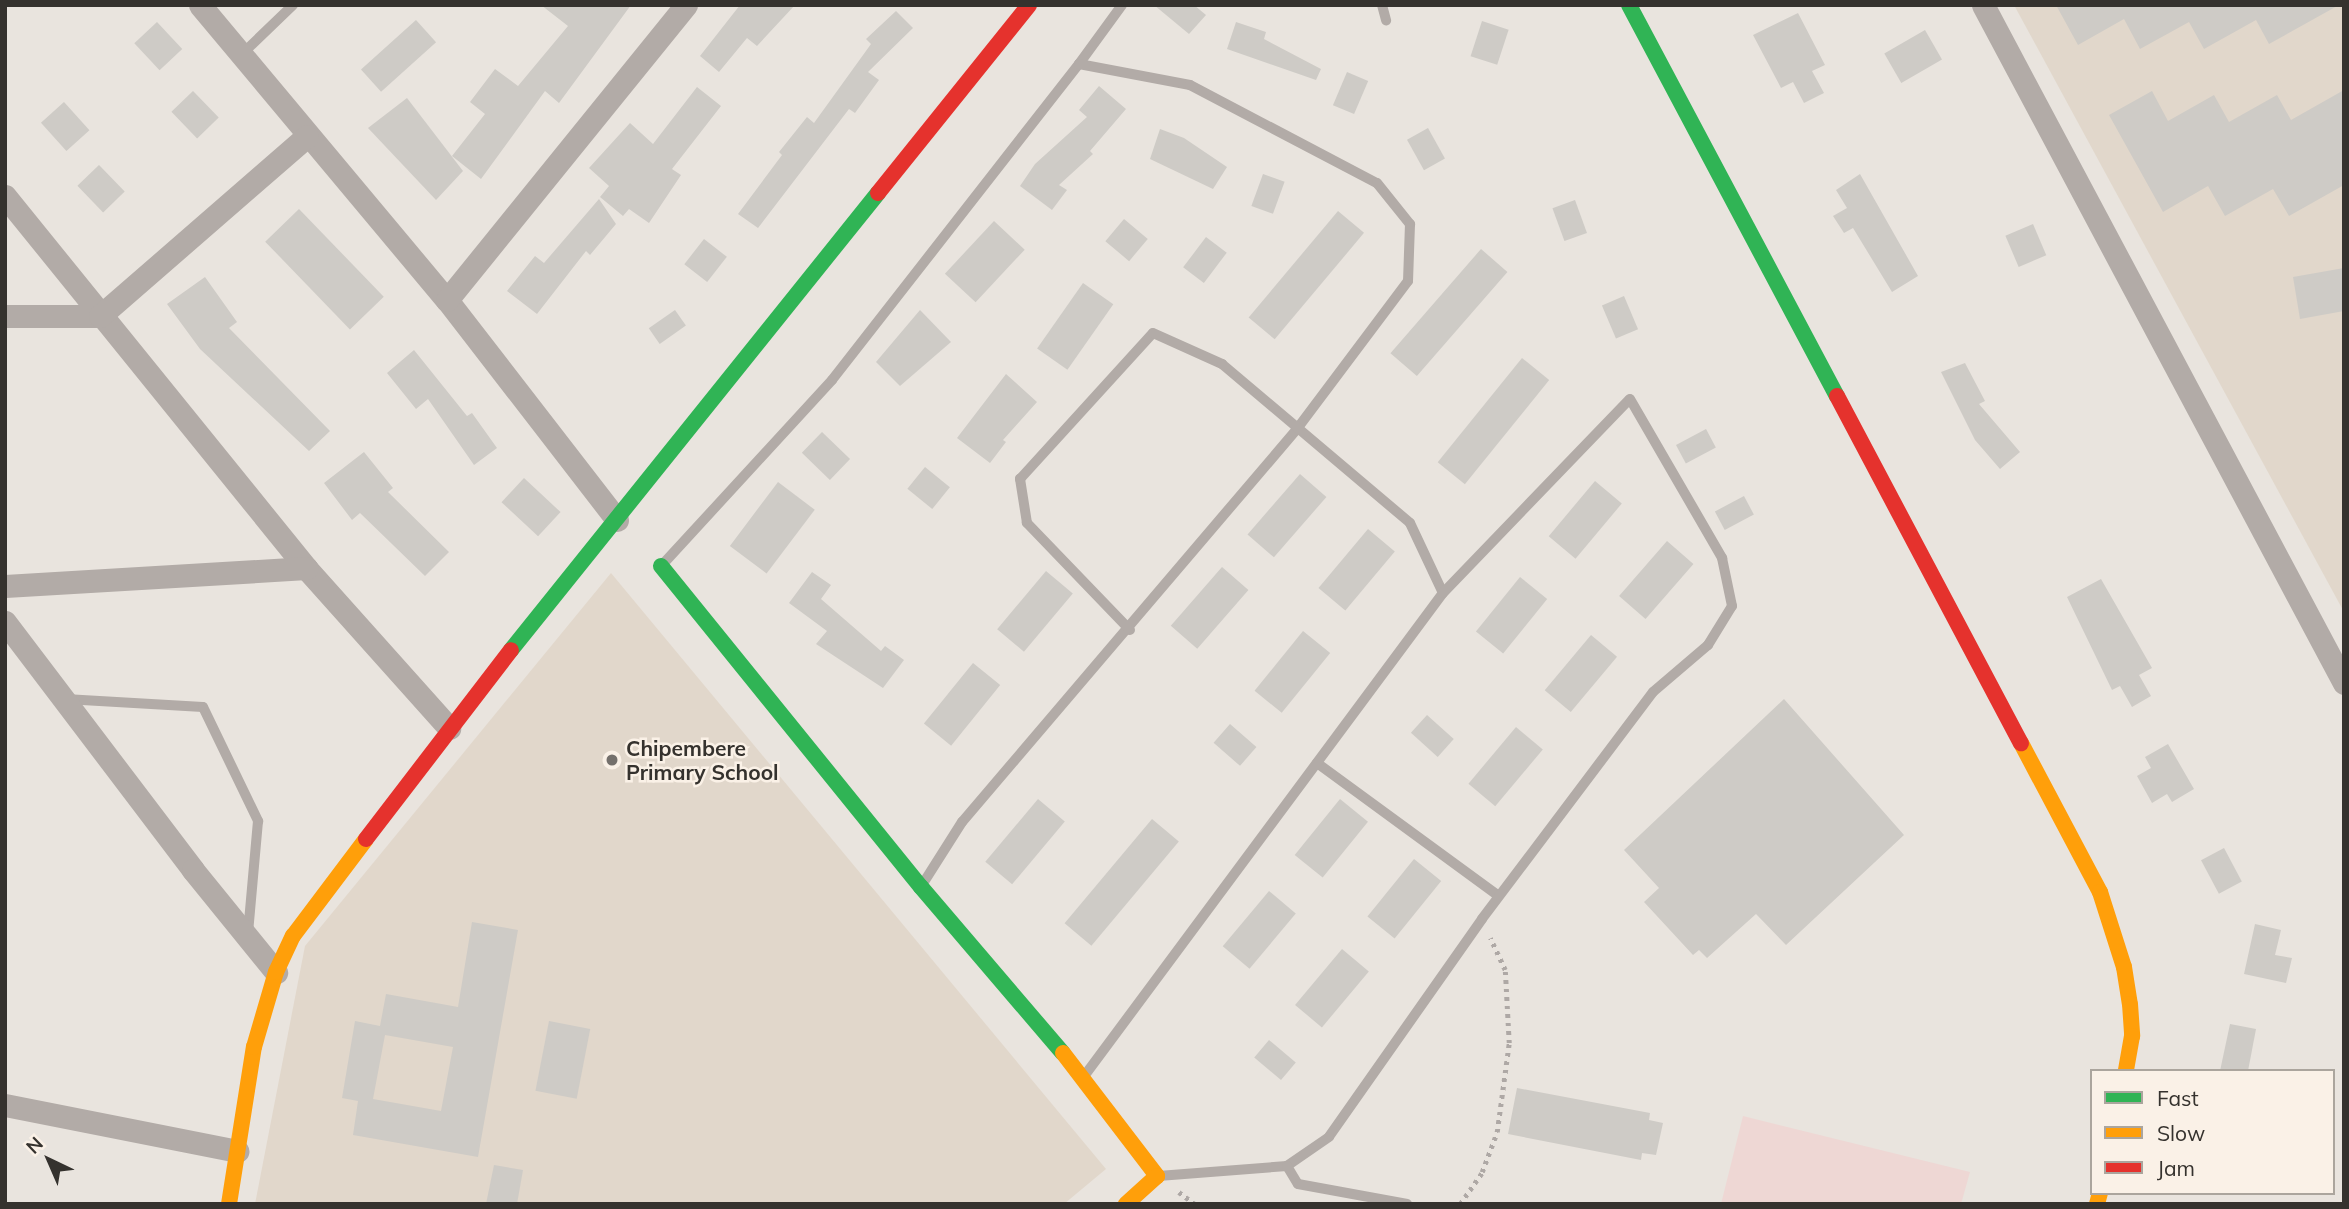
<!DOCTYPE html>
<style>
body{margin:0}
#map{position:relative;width:2349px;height:1209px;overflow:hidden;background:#e9e4de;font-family:Mulish,sans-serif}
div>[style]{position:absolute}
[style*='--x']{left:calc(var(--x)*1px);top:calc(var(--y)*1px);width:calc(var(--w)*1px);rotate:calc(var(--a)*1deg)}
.built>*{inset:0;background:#e1d7cb}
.green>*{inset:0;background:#eed7d4}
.building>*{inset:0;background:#cecbc6;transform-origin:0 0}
.path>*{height:4.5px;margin-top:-2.25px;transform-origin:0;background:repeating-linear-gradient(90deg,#aea8a5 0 3.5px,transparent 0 8.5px)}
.lane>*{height:10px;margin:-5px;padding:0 5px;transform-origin:5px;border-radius:5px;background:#b2aba7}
.street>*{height:23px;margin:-11.5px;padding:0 11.5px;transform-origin:11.5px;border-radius:11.5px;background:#b2aba7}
.fast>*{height:16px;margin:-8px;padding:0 8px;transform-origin:8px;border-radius:8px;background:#30b455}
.slow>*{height:16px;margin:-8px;padding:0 8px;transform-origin:8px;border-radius:8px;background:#ff9f0a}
.jam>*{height:16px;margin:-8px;padding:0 8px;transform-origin:8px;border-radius:8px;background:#e5322d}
.dots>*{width:19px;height:19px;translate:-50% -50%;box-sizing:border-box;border:4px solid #faf1e7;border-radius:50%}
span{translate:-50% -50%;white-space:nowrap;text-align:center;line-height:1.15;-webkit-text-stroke:5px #faf1e7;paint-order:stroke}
.poi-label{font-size:21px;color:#35322e;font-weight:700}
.left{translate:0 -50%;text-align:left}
.frame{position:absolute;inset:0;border:7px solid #35322e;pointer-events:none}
.legend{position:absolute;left:2090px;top:1069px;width:245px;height:126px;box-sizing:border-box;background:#faf1e7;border:2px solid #aba59d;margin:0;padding:9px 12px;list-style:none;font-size:21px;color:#35322e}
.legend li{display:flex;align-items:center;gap:14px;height:35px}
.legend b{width:35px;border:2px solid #aba59d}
.north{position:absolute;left:14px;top:1125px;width:70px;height:70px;-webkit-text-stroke:5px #faf1e7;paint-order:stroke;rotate:316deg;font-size:19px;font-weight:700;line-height:28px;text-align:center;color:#35322e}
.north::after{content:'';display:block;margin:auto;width:24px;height:32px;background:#35322e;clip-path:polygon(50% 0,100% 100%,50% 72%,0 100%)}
</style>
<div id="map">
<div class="built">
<i style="clip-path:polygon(2014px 5px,2344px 5px,2344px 612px)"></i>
<i style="clip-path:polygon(611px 573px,1106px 1169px,1064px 1204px,255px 1204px,305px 946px)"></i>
</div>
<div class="green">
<i style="clip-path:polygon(1743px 1116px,1970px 1172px,1961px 1204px,1721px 1204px)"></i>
</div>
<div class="building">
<i style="clip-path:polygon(541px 5px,631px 5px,559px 103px,545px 91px,481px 179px,452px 156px,485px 114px,470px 102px,495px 69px,518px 86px,568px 26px)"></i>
<i style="clip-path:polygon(740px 5px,795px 5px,757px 46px,747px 38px,719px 72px,700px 56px)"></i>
<i style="clip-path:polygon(1154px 5px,1194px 5px,1206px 15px,1189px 34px)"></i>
<i style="clip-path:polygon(2056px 5px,2339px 5px,2269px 44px,2256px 20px,2204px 49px,2189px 22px,2140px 49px,2124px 19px,2078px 45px)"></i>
<i style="clip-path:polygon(896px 11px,913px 28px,868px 72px,879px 80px,855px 113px,849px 109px,758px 228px,738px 214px,782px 155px,779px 152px,807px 117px,814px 123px,871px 44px,866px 39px)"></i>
<i style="clip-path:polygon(1798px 13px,1825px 65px,1812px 71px,1824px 93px,1804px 103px,1793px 82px,1781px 88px,1753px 35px)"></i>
<i style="left:416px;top:20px;width:30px;height:74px;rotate:48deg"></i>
<i style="left:1482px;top:21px;width:28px;height:37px;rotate:18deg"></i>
<i style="left:157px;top:22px;width:37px;height:31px;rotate:47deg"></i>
<i style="clip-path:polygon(1236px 22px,1266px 32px,1264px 39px,1321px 69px,1316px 80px,1227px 49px)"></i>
<i style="left:1925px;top:30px;width:34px;height:47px;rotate:60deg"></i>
<i style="left:1347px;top:72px;width:23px;height:36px;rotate:23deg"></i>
<i style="clip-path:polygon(1099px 86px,1126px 109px,1090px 151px,1093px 154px,1059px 185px,1067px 190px,1052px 210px,1020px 186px,1035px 164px,1087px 117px,1079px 110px)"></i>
<i style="clip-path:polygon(697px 87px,721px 106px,672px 169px,681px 175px,649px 223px,629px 209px,623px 216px,600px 197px,609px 186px,589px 168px,630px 123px,653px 144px)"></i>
<i style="clip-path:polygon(2344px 90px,2344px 185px,2289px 216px,2273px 189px,2225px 216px,2208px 186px,2163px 212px,2109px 115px,2152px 91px,2168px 121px,2214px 95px,2229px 122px,2277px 95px,2291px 120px)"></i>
<i style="left:193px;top:91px;width:37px;height:30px;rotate:46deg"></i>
<i style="clip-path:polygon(407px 98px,463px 171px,436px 200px,368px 128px)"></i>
<i style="left:64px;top:102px;width:38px;height:31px;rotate:48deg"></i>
<i style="left:1428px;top:128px;width:35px;height:24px;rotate:61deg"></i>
<i style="clip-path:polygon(1160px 129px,1184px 138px,1227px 167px,1213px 189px,1150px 159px)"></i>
<i style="left:99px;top:165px;width:37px;height:30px;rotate:46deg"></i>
<i style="left:1263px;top:174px;width:23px;height:34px;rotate:20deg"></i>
<i style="clip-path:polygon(1860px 174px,1918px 276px,1892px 292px,1853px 228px,1844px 233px,1833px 216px,1847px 208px,1836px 190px)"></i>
<i style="clip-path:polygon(599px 199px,616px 224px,590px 255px,586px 251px,537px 314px,507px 291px,535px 256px,544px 263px)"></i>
<i style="left:1575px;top:200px;width:35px;height:24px;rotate:70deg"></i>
<i style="left:299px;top:209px;width:122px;height:47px;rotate:46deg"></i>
<i style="left:1338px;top:211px;width:34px;height:139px;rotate:40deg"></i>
<i style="left:1124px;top:219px;width:31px;height:29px;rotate:40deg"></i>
<i style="left:994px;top:221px;width:42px;height:72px;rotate:43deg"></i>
<i style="left:2033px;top:224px;width:34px;height:30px;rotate:67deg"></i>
<i style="left:1206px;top:237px;width:26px;height:38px;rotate:37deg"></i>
<i style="left:704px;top:239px;width:29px;height:32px;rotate:38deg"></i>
<i style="left:1481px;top:249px;width:35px;height:138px;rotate:41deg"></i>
<i style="clip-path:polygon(2344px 268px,2344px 311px,2300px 319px,2293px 277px)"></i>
<i style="clip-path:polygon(205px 277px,237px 322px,229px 328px,330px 431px,309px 451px,200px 349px,167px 304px)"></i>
<i style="left:1083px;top:283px;width:37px;height:80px;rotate:35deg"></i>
<i style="left:1624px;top:296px;width:36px;height:24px;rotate:67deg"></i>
<i style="left:675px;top:310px;width:19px;height:32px;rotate:55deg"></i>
<i style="clip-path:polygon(920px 310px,951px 342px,900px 386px,876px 362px)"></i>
<i style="clip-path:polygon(414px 350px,467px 416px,472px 413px,497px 448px,474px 465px,428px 399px,416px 409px,387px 373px)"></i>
<i style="left:1522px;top:358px;width:35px;height:134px;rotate:39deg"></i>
<i style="clip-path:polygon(1965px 363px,1985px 401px,1979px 404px,2020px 452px,2000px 469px,1975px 440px,1941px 372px)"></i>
<i style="clip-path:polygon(1006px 374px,1037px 402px,1003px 440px,1006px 442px,990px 463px,957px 438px)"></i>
<i style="left:1706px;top:429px;width:21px;height:34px;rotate:62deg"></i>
<i style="left:822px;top:432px;width:39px;height:29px;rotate:44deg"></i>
<i style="clip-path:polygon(364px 452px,393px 488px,388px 492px,449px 552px,425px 576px,360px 513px,352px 520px,324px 483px)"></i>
<i style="left:925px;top:467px;width:32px;height:28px;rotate:39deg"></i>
<i style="left:1300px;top:474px;width:35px;height:80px;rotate:41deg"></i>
<i style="left:524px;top:478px;width:50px;height:33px;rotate:43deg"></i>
<i style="left:1595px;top:481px;width:35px;height:72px;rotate:40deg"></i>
<i style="left:778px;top:482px;width:46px;height:80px;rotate:37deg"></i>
<i style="left:1744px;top:496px;width:21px;height:33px;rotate:62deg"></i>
<i style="left:1368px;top:529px;width:35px;height:77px;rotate:40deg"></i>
<i style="left:1667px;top:541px;width:35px;height:73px;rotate:41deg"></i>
<i style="left:1222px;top:567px;width:35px;height:78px;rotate:41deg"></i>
<i style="left:1046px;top:571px;width:35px;height:76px;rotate:40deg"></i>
<i style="clip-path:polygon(812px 572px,831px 585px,821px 599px,881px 651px,885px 646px,904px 660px,883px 688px,816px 644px,827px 631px,789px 603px)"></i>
<i style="left:1520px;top:577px;width:35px;height:70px;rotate:39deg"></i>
<i style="clip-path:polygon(2101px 579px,2152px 668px,2139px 675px,2151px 696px,2132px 707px,2120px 686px,2112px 690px,2067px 597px)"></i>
<i style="left:1303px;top:631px;width:35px;height:77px;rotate:39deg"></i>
<i style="left:1591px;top:635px;width:34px;height:72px;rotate:40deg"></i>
<i style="left:973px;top:663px;width:35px;height:78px;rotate:39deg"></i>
<i style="clip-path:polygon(1784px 699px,1904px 835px,1786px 945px,1756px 914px,1707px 958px,1699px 950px,1693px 955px,1644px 902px,1659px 888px,1624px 850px)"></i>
<i style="left:1427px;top:715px;width:36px;height:24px;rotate:42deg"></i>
<i style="left:1230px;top:724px;width:35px;height:25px;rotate:41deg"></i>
<i style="left:1516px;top:727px;width:35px;height:74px;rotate:40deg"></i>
<i style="clip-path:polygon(2168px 744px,2194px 789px,2172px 802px,2167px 794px,2152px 803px,2137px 776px,2151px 768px,2145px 757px)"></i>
<i style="left:1038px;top:799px;width:35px;height:82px;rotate:40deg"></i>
<i style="left:1340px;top:799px;width:36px;height:72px;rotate:39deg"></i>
<i style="left:1152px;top:819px;width:35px;height:136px;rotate:40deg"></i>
<i style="left:2224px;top:848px;width:38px;height:26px;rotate:62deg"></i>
<i style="left:1414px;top:859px;width:35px;height:74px;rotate:39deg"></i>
<i style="left:1269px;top:891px;width:35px;height:72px;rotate:40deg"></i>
<i style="clip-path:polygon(evenodd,472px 922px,518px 930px,478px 1157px,353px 1135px,358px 1101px,342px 1098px,355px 1021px,380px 1026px,386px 994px,458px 1007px,472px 922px,385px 1035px,453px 1047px,441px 1111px,373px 1099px,385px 1035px)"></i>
<i style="clip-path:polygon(2255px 924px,2281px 930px,2275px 955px,2292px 958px,2286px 983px,2244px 974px)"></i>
<i style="left:1342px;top:949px;width:35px;height:73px;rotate:40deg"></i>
<i style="left:549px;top:1021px;width:42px;height:71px;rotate:11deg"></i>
<i style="clip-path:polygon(2230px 1024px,2256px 1029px,2248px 1071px,2220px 1071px)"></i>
<i style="left:1269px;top:1040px;width:35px;height:23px;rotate:40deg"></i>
<i style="clip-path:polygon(1517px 1088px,1650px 1113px,1649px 1120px,1663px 1123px,1656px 1155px,1642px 1153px,1641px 1160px,1508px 1134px)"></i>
<i style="clip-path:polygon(494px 1165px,523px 1170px,517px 1204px,486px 1204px)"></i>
</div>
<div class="path">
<i style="--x:1179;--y:1192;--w:20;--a:37"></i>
<i style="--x:1460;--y:1204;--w:39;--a:-55"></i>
<i style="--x:1482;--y:1172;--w:43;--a:-69.4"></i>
<i style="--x:1497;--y:1132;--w:90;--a:-82.3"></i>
<i style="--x:1509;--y:1043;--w:73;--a:-93.1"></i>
<i style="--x:1505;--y:970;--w:35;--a:-115"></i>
</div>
<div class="lane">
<i style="--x:1382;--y:5;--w:16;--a:75"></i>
<i style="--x:241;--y:55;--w:72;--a:-43.9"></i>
<i style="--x:1079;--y:64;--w:73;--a:-53.9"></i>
<i style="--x:663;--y:564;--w:250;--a:-47.4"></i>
<i style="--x:832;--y:380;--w:401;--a:-52"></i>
<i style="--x:1079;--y:64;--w:113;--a:10.7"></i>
<i style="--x:1190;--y:85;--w:211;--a:27.7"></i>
<i style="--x:1377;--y:183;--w:53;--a:51.2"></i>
<i style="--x:1410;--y:224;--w:57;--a:92"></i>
<i style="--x:1408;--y:281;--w:185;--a:126.9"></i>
<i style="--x:1297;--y:429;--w:516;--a:130.44"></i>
<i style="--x:962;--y:822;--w:75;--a:122.4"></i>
<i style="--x:1130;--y:630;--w:149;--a:-133.9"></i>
<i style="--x:1027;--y:523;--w:45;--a:-99"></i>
<i style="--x:1020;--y:479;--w:197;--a:-47.7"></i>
<i style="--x:1153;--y:333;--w:76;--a:24.2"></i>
<i style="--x:1222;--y:364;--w:246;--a:40.2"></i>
<i style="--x:1410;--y:523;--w:77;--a:64.8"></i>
<i style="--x:65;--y:699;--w:138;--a:3.3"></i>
<i style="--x:203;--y:707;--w:127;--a:64.2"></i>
<i style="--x:258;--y:821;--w:112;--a:95.1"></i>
<i style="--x:1317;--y:763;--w:225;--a:36.2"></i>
<i style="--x:1085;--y:1075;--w:600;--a:-53.4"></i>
<i style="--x:1443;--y:593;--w:269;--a:-46.1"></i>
<i style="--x:1630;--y:399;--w:184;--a:59.9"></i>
<i style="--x:1722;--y:558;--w:49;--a:78.2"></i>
<i style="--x:1732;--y:606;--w:46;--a:121.6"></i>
<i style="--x:1708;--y:645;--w:72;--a:139.5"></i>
<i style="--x:1653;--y:692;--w:284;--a:127"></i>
<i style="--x:1482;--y:919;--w:266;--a:125.1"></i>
<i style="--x:1329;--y:1137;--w:51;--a:145.4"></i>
<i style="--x:1287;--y:1166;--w:129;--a:175.6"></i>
<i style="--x:1287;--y:1166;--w:21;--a:59"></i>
<i style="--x:1298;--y:1184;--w:111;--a:10.4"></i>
</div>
<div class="street">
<i style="--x:200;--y:5;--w:385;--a:50.1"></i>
<i style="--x:447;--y:300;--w:278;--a:52.3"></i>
<i style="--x:1983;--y:5;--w:768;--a:61.97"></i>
<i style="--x:5;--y:196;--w:479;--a:51"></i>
<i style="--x:306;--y:568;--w:215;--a:48.2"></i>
<i style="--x:447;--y:300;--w:380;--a:-51"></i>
<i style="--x:5;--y:316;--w:95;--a:0"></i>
<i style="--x:100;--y:316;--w:274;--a:-41"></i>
<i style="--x:5;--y:586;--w:302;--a:-3.4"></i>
<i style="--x:5;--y:622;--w:311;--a:52.8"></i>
<i style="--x:193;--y:870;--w:132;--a:50.9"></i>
<i style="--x:5;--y:1105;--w:237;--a:11.2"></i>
</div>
<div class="fast">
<i style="--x:1629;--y:5;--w:443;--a:62"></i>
<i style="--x:661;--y:566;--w:413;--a:51"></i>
<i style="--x:921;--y:887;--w:218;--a:49.5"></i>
<i style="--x:511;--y:650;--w:586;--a:-51.23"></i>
</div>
<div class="slow">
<i style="--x:2021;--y:743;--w:169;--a:62.1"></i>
<i style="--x:2100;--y:892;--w:79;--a:72.3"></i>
<i style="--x:2124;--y:967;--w:37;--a:81"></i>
<i style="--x:2130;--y:1004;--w:32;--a:86"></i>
<i style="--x:2132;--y:1036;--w:36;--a:100"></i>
<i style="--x:1063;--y:1053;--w:155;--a:52.6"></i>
<i style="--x:1157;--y:1176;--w:42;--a:137.9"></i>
<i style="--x:229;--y:1204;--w:159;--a:-81"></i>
<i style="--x:254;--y:1047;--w:78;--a:-73.7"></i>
<i style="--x:276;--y:972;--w:40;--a:-65"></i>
<i style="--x:293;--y:936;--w:121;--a:-53"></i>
<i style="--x:2097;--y:1204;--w:11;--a:-75"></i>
</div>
<div class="jam">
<i style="--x:878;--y:193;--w:241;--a:-51.2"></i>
<i style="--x:1837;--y:396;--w:393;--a:62.1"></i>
<i style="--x:366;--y:839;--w:238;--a:-52.5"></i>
</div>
<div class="dots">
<i style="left:612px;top:760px;background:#74706c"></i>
</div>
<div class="poi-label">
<span class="left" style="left:626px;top:760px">Chipembere<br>Primary School</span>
</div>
<div class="frame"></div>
<ul class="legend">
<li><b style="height:9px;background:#30b455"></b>Fast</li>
<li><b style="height:9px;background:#ff9f0a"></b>Slow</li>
<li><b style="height:9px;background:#e5322d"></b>Jam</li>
</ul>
<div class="north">N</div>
</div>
